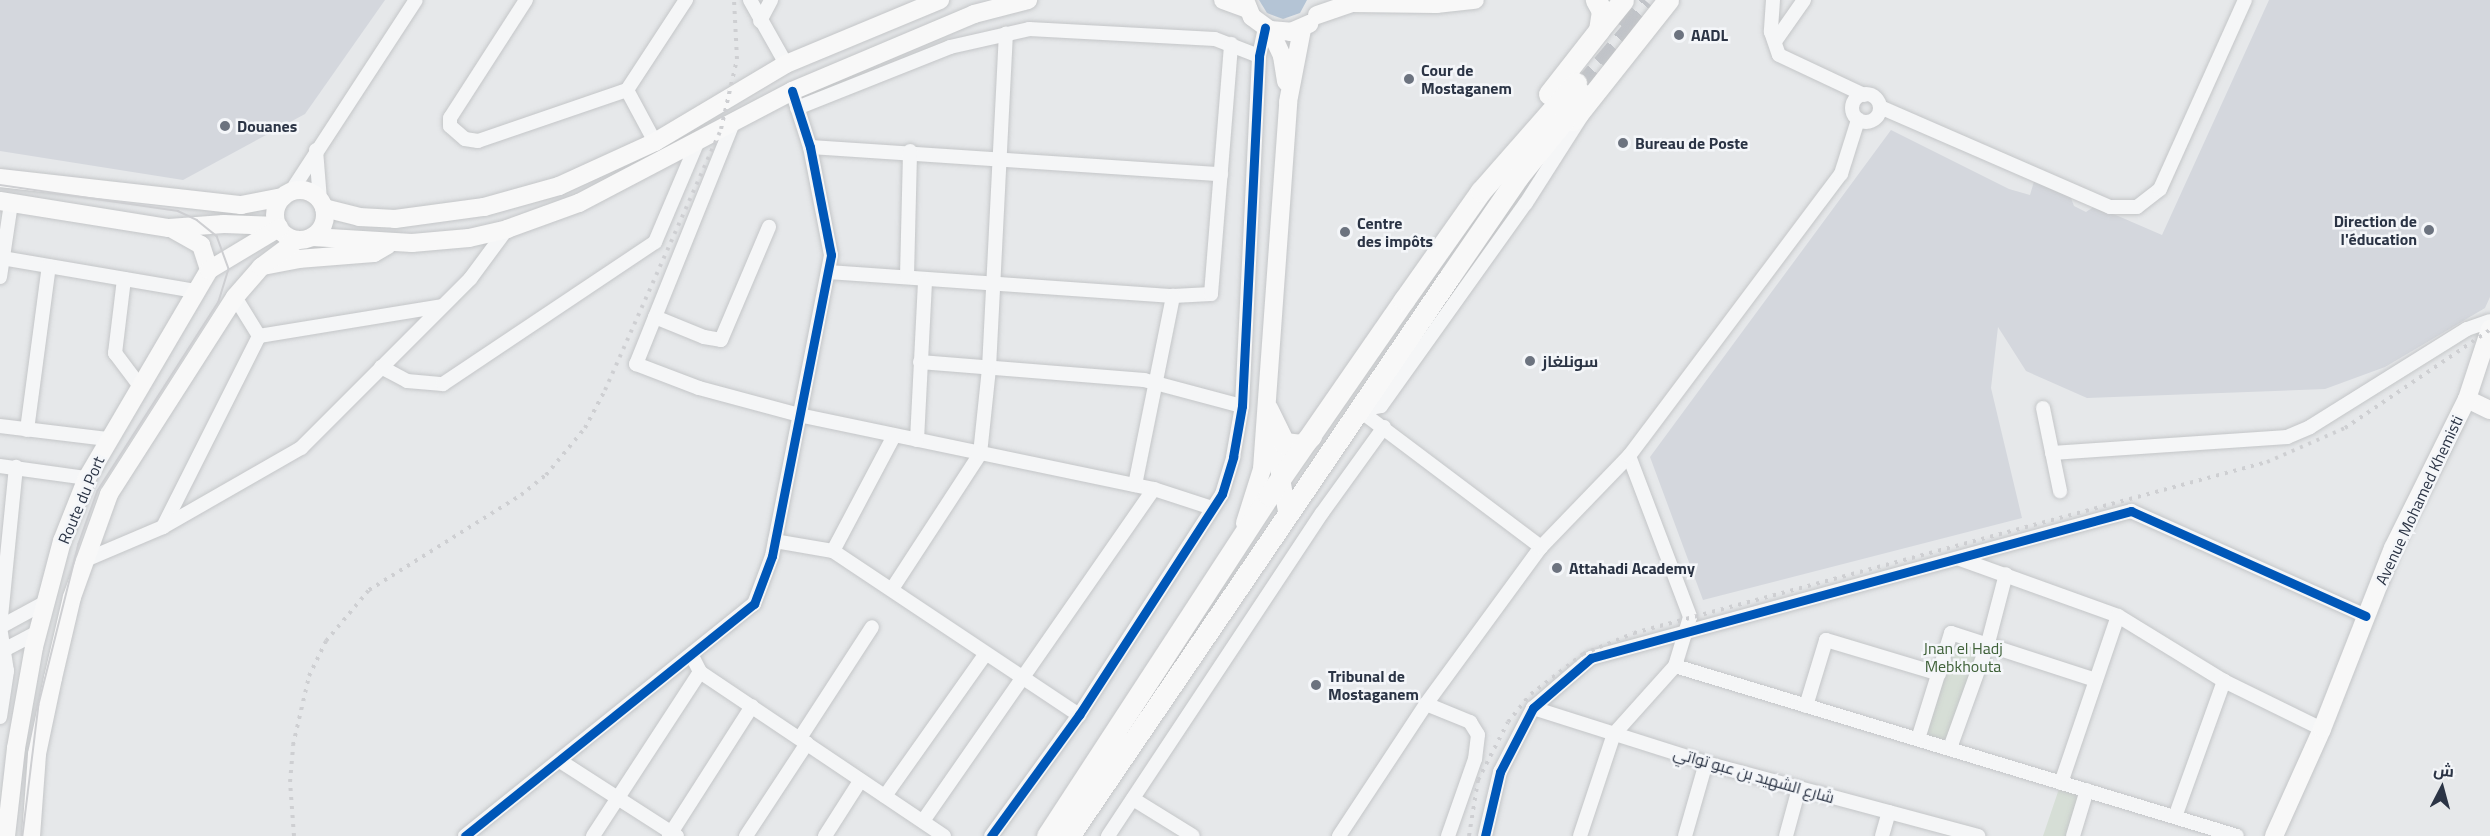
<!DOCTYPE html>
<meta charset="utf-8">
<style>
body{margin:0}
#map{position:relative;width:2490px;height:836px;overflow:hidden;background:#e6e8ea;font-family:"Titillium Web",Cairo,sans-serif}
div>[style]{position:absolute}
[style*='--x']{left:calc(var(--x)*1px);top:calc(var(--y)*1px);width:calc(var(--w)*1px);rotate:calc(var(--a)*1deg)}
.built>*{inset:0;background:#d4d7dd}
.green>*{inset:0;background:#d6ded6}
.water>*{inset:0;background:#b4c4d5}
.highway-tunnel>*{height:21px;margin-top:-10.5px;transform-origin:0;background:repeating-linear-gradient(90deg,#c1c4c9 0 21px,transparent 0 31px)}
.roads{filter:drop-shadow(0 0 2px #c4c6c8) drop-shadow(0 0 2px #c4c6c8)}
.minor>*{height:14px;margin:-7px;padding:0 7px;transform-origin:7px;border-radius:7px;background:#f5f6f7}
.minor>.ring{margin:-7px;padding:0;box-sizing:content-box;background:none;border:14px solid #f5f6f7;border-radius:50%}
.major>*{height:18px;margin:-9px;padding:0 9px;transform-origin:9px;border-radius:9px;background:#f8f8f8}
.major>.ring{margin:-9px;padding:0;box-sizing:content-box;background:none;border:18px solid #f8f8f8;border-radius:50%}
.highway>*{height:21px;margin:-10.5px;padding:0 10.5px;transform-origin:10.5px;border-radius:10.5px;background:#f8f8f8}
.tram>*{height:1.5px;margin:-0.75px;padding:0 0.75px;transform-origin:0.75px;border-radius:0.75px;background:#cecfd2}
.rail>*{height:4px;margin-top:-2px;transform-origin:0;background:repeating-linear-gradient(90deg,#cecfd2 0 3px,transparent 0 9px)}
.cycleway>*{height:9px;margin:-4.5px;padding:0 4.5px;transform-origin:4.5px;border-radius:4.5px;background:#0057b8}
.dots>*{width:16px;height:16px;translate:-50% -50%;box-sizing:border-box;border:3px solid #f4f6f9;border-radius:50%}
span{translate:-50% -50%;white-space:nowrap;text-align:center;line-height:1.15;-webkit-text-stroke:5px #f4f6f9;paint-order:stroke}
.poi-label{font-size:16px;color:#2b3445;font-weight:700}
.left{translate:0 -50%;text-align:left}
.right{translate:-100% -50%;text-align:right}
.street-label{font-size:16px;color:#2b3445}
.park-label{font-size:16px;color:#3f6138}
.north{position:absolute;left:2412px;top:758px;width:60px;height:60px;-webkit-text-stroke:4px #f4f6f9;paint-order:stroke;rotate:6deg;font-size:16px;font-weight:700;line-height:24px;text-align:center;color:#2b3445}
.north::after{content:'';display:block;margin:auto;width:21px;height:27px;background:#2b3445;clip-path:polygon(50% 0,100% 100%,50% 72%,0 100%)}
</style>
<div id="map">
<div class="built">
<i style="clip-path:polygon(0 0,385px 0,305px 114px,183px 180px,0 151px)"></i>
<i style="clip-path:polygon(2269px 0,2490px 0,2490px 297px,2485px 308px,2385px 367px,2325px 389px,2087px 398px,2026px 371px,1998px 327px,1991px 388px,2022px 518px,1703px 600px,1650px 457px,1891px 130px,2009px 189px,2030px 195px,2035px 178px,2069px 193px,2074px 206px,2086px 212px,2095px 206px,2162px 235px)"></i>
</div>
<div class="green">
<i style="clip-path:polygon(1951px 633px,1988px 643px,1950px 748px,1918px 739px)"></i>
<i style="clip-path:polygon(2061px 783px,2087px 790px,2073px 836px,2043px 836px)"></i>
</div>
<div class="water">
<i style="clip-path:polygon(1259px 0,1307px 0,1300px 13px,1283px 19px,1267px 13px)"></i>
</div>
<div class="highway-tunnel">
<i style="--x:1623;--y:27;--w:35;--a:-50"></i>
<i style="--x:1582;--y:88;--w:89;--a:-49.5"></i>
</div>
<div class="roads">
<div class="minor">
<i style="--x:526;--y:0;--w:140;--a:122.8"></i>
<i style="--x:450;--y:118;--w:8;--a:90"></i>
<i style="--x:450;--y:126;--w:20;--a:41"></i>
<i style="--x:465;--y:139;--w:13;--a:9"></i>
<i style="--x:478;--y:141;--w:157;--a:-18.9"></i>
<i style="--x:627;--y:90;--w:108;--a:-56.8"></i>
<i style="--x:750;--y:0;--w:73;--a:60.6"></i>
<i style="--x:1773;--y:0;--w:32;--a:94"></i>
<i style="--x:1771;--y:32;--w:24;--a:71"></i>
<i style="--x:1779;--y:55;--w:94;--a:25.2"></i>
<i style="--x:760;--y:21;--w:24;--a:-62"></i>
<i style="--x:1776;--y:40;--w:49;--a:-55"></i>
<i style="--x:627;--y:90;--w:59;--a:61.7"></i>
<i class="ring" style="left:1852px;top:94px;width:14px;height:14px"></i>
<i style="--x:1880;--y:107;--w:251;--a:23.5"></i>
<i style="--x:2110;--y:207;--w:27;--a:0"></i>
<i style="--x:2137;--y:207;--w:29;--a:-38"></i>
<i style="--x:2160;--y:189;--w:207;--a:-65.8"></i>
<i style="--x:797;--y:108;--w:165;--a:-21.7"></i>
<i style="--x:950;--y:47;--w:81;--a:-12.8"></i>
<i style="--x:1029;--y:29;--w:186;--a:3.1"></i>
<i style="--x:1215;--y:39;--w:47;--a:21.1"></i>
<i style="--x:733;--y:123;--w:260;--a:111.9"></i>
<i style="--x:636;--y:364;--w:67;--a:20.9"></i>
<i style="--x:699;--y:388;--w:104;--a:15.1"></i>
<i style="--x:799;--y:415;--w:363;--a:11.8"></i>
<i style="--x:1154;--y:489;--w:61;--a:18.1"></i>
<i style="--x:810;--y:147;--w:412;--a:3.8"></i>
<i style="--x:316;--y:150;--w:50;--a:85.4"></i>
<i style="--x:290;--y:193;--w:230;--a:-56.9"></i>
<i style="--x:2;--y:258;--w:196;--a:9.7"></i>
<i style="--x:828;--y:272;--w:346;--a:4"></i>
<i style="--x:1173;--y:296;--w:38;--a:-3"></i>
<i style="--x:1211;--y:294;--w:251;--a:-85.4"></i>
<i style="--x:907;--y:276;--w:125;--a:-88.6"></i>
<i style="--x:0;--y:277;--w:75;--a:-81.5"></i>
<i style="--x:124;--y:279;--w:75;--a:96.9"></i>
<i style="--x:115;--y:353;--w:40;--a:53"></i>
<i style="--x:235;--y:297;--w:46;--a:58.4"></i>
<i style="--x:655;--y:317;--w:53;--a:22.2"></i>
<i style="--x:704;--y:337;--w:17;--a:10"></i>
<i style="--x:721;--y:340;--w:123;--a:-67"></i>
<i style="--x:259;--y:336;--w:185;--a:-9.3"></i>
<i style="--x:920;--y:362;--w:225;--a:4.6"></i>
<i style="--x:1144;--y:380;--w:101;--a:14.9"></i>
<i style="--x:381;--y:367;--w:30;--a:28"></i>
<i style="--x:407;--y:381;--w:36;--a:5"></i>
<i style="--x:443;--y:384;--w:255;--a:-33.8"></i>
<i style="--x:655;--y:242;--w:108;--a:-67"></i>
<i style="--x:2043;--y:408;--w:85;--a:78.4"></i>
<i style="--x:1359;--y:410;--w:22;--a:-10"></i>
<i style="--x:1381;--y:406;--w:249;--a:-54.5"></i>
<i style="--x:1526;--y:203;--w:104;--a:-57.5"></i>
<i style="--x:1359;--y:410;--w:228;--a:37"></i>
<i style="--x:0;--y:426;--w:108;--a:6.9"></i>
<i style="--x:27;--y:430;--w:165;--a:-82.4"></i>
<i style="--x:917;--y:440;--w:159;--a:-87.1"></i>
<i style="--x:2052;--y:453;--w:236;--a:-3.9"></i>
<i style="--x:2287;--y:437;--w:25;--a:-23"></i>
<i style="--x:2310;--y:427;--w:185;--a:-32"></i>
<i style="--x:2467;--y:329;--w:24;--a:-19"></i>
<i style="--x:1629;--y:456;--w:172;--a:69.2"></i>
<i style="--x:1690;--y:617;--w:51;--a:107"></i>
<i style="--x:1675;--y:666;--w:587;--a:16.83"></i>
<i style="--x:0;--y:466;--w:88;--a:7.9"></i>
<i style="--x:1135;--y:485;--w:193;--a:-78.6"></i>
<i style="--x:163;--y:527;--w:214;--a:-63.3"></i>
<i style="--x:775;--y:541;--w:59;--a:9.8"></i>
<i style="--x:833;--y:551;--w:296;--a:33.7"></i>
<i style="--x:833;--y:551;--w:130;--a:-62.1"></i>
<i style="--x:1960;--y:559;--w:168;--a:19.8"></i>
<i style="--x:2118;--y:616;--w:124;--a:31.5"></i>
<i style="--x:2224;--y:681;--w:109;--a:26.1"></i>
<i style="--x:83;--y:561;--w:87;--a:-23"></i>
<i style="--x:163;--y:527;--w:159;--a:-29.8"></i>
<i style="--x:301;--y:448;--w:239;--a:-45"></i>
<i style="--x:470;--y:279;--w:62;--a:-53.5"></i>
<i style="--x:892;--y:589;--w:161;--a:-56.9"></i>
<i style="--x:980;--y:454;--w:86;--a:-84"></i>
<i style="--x:989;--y:368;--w:335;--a:-87.1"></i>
<i style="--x:0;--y:627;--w:50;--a:-28.6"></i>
<i style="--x:0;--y:652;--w:43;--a:-27.8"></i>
<i style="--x:692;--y:656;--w:18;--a:63"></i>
<i style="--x:700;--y:672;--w:294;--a:33.9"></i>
<i style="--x:1426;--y:704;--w:48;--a:22.2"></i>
<i style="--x:1470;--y:722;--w:15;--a:58"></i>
<i style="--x:1478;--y:735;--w:24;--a:97"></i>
<i style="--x:1475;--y:759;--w:82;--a:109.3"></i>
<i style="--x:1806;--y:706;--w:69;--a:-73.1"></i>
<i style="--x:1826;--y:640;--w:118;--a:16.7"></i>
<i style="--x:1533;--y:708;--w:182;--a:17.6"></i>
<i style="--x:1706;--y:763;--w:282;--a:15"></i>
<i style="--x:0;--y:717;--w:47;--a:-81.3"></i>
<i style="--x:7;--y:671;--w:45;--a:-99"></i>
<i style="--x:0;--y:627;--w:161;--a:-84.3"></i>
<i style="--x:800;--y:738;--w:132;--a:-57"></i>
<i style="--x:1918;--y:739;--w:111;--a:-72.7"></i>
<i style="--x:1951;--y:633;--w:152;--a:18"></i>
<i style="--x:1950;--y:748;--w:112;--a:-70.1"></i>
<i style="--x:1988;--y:643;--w:71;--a:-75.4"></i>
<i style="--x:560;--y:761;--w:139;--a:32.7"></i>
<i style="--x:2061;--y:783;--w:176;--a:-71.2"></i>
<i style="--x:885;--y:796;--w:173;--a:-54.7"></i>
<i style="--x:1133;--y:799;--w:70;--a:31.7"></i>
<i style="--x:2175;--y:817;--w:145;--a:-70.2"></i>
<i style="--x:923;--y:821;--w:404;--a:-55.2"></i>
<i style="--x:465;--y:836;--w:371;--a:-38.8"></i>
<i style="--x:754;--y:604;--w:51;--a:-69.4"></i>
<i style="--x:772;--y:556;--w:307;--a:-78.9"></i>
<i style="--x:831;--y:255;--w:110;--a:-101"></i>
<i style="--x:810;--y:147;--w:59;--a:-107.8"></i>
<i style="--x:593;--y:836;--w:196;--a:-56.9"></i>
<i style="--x:669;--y:836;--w:154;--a:-57.4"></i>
<i style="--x:746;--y:836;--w:111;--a:-56.7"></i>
<i style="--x:825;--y:836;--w:65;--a:-57.5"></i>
<i style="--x:991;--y:836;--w:150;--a:-54"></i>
<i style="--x:1079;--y:715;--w:263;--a:-57.1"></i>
<i style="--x:1222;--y:494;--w:39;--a:-73"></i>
<i style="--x:1233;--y:457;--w:52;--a:-80"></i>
<i style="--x:1242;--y:406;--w:350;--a:-87.2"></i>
<i style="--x:1259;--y:56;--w:29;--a:-78"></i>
<i style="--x:1108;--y:836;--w:387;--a:-56.5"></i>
<i style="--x:1322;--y:513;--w:106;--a:-54.2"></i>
<i style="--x:1339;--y:836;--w:158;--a:-56.6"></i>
<i style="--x:1426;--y:704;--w:195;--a:-53.8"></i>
<i style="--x:1541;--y:547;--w:127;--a:-46"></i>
<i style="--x:1629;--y:456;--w:353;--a:-53.1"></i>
<i style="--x:1841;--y:174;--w:57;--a:-72.5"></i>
<i style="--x:1485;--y:836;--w:66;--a:-76.8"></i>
<i style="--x:1500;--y:772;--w:72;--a:-62.7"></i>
<i style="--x:1533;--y:708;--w:77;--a:-40.8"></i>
<i style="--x:1591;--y:658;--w:560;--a:-15.23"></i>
<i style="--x:2131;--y:511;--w:257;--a:24.1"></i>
<i style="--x:1580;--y:836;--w:108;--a:-71.6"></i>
<i style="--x:1614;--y:734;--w:91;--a:-48.1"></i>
<i style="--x:1685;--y:836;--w:76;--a:-74"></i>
<i style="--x:1786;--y:836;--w:50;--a:-74.8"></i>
<i style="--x:1882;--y:836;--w:25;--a:-74"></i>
<i style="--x:2073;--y:836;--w:48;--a:-73.1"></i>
</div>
<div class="major">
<i style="--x:1223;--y:0;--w:27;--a:20"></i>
<i style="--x:1245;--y:0;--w:18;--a:68"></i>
<i style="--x:1252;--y:17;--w:22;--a:36"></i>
<i style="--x:1270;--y:30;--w:21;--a:5"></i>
<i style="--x:1291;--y:32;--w:20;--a:-24"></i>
<i style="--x:1317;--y:15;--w:37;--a:-19"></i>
<i style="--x:1352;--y:3;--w:84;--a:0.7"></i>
<i style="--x:1436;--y:4;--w:39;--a:-6"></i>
<i style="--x:1270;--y:30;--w:29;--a:65"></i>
<i style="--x:1282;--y:56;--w:26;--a:81"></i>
<i style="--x:0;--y:178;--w:243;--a:6.4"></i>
<i style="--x:241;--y:205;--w:43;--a:-10.8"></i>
<i class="ring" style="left:275px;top:190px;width:32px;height:32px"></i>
<i style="--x:0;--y:201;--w:171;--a:9.1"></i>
<i style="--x:169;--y:228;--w:55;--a:-4.2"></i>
<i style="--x:224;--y:224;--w:54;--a:2.1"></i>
<i style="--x:324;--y:208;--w:36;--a:14"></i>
<i style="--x:359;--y:217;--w:36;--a:3"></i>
<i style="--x:395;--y:219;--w:90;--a:-7.7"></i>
<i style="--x:484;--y:207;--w:78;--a:-15.6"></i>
<i style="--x:559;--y:186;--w:106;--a:-24.6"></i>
<i style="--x:655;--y:142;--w:152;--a:-30.8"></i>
<i style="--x:786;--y:64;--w:167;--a:-22.6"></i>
<i style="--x:174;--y:230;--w:31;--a:29"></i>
<i style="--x:201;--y:245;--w:26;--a:72"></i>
<i style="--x:313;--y:237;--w:99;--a:3.5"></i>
<i style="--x:412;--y:243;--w:57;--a:-5"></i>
<i style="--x:469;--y:238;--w:39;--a:-13"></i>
<i style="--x:507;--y:229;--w:77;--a:-19.9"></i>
<i style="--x:579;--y:203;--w:241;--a:-27.7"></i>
<i style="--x:792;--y:91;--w:198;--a:-22.9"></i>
<i style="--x:974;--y:14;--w:56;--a:-14.5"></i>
<i style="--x:263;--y:266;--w:36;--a:-11"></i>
<i style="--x:298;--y:259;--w:76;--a:-4.5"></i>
<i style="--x:374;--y:253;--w:16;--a:-30"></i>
<i style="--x:2467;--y:399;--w:25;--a:26"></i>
<i style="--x:1272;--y:430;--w:87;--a:79.5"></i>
<i style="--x:1245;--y:523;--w:57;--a:-72.5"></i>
<i style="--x:1262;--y:469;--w:368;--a:-85.9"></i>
<i style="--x:1288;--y:102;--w:74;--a:-79.1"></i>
<i style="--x:6;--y:836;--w:89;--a:-83.5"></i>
<i style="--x:16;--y:748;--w:103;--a:-79.9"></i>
<i style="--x:34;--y:647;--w:110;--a:-75.2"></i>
<i style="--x:62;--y:541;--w:68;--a:-68.4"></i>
<i style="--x:87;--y:478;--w:241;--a:-59.6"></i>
<i style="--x:209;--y:270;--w:82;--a:-31"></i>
<i style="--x:31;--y:836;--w:82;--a:-85.8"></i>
<i style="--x:37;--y:754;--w:78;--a:-78.1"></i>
<i style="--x:53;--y:678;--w:83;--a:-76.8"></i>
<i style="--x:72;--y:597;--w:109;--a:-70.2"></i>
<i style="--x:109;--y:494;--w:234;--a:-57.4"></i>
<i style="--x:235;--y:297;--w:40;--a:-49"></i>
<i style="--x:261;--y:267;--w:45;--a:-36.9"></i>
<i style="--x:2274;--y:836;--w:117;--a:-65.8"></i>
<i style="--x:2322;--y:729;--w:194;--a:-68.6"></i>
<i style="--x:2393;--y:548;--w:166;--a:-63.6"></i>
<i style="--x:2467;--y:399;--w:74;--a:-71.8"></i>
</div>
<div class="highway">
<i style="--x:1599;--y:30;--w:38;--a:-51"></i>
<i style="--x:1549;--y:94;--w:81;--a:-52"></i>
<i style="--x:1599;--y:30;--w:19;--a:-81"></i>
<i style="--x:1602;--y:11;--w:13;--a:-119"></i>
<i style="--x:1573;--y:120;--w:153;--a:-51.6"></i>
<i style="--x:1268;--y:410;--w:37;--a:64"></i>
<i style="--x:1284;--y:443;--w:18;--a:6"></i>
<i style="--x:1302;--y:445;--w:13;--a:-45"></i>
<i style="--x:1047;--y:836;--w:407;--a:-56.9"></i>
<i style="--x:1269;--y:495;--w:237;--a:-55.3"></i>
<i style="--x:1404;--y:300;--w:133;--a:-54.8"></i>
<i style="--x:1481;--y:191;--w:144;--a:-48.7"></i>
<i style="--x:1069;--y:836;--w:677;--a:-55.77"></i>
<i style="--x:1450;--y:276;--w:120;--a:-55.5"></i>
<i style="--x:1518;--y:177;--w:73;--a:-51.1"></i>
<i style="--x:1564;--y:120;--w:32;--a:-62"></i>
</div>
</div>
<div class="tram">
<i style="--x:0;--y:185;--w:180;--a:8.3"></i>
<i style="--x:178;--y:211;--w:21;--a:25"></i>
<i style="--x:197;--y:220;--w:26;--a:39"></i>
<i style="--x:217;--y:236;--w:35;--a:70"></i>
<i style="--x:229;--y:269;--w:34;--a:107"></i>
<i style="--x:219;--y:302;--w:224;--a:122.6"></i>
<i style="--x:98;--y:491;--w:56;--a:109.7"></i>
<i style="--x:79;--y:544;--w:166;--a:104"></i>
<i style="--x:39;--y:705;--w:132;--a:97"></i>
</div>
<div class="rail">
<i style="--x:294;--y:836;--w:54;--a:-94.2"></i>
<i style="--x:290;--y:782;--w:37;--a:-85"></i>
<i style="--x:293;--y:745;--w:71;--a:-76.9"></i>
<i style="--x:309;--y:676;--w:39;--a:-64"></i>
<i style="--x:326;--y:641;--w:67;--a:-49.9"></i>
<i style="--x:369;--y:590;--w:179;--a:-32"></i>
<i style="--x:521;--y:495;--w:32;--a:-39"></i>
<i style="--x:546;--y:475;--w:61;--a:-50.3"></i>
<i style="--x:585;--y:428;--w:43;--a:-62.2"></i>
<i style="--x:605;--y:390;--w:286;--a:-66"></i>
<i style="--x:721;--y:129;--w:72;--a:-77.1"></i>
<i style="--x:737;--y:59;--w:59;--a:-92.9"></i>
<i style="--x:1469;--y:836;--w:57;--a:-80.9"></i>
<i style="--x:1478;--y:780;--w:65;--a:-62.7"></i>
<i style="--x:1508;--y:722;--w:36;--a:-51"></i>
<i style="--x:1531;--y:694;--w:66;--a:-37.6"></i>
<i style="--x:1583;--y:654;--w:55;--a:-22.4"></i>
<i style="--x:1634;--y:633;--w:656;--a:-15.12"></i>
<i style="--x:2267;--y:462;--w:85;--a:-23.6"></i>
<i style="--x:2345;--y:428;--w:175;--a:-34.1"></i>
</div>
<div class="cycleway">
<i style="--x:465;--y:836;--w:371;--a:-38.8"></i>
<i style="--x:754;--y:604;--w:51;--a:-69.4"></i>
<i style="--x:772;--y:556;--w:307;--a:-78.9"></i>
<i style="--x:831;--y:255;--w:110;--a:-101"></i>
<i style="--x:810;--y:147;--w:59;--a:-107.8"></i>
<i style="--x:991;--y:836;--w:150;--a:-54"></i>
<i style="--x:1079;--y:715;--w:263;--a:-57.1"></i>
<i style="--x:1222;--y:494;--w:39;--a:-73"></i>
<i style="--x:1233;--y:457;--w:52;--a:-80"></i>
<i style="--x:1242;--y:406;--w:350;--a:-87.2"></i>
<i style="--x:1259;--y:56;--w:29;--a:-78"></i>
<i style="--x:1485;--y:836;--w:66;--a:-76.8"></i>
<i style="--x:1500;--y:772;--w:72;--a:-62.7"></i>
<i style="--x:1533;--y:708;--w:77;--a:-40.8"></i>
<i style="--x:1591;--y:658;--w:560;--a:-15.23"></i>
<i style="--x:2131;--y:511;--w:257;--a:24.1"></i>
</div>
<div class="dots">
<i style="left:1679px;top:35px;background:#6c737f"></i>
<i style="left:1409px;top:79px;background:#6c737f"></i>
<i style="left:225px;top:126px;background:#6c737f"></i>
<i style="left:1623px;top:143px;background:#6c737f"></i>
<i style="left:2429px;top:230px;background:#6c737f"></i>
<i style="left:1345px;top:232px;background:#6c737f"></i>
<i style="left:1530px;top:361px;background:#6c737f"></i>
<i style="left:1557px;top:568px;background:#6c737f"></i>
<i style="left:1316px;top:685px;background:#6c737f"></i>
</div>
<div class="poi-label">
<span class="left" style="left:1691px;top:35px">AADL</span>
<span class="left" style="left:1421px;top:79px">Cour de<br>Mostaganem</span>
<span class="left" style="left:237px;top:126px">Douanes</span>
<span class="left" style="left:1635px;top:143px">Bureau de Poste</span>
<span class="right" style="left:2417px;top:230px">Direction de<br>l'éducation</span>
<span class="left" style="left:1357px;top:232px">Centre<br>des impôts</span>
<span class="left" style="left:1542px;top:361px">سونلغاز</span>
<span class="left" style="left:1569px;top:568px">Attahadi Academy</span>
<span class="left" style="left:1328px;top:685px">Tribunal de<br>Mostaganem</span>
</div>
<div class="street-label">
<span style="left:81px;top:500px;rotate:-67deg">Route du Port</span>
<span style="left:2419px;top:500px;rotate:-65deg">Avenue Mohamed Khemisti</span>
<span style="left:1754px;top:775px;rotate:16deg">شارع الشهيد بن عبو تواتي</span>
</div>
<div class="park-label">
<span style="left:1963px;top:657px">Jnan el Hadj<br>Mebkhouta</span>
</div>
<div class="north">ش</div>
</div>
